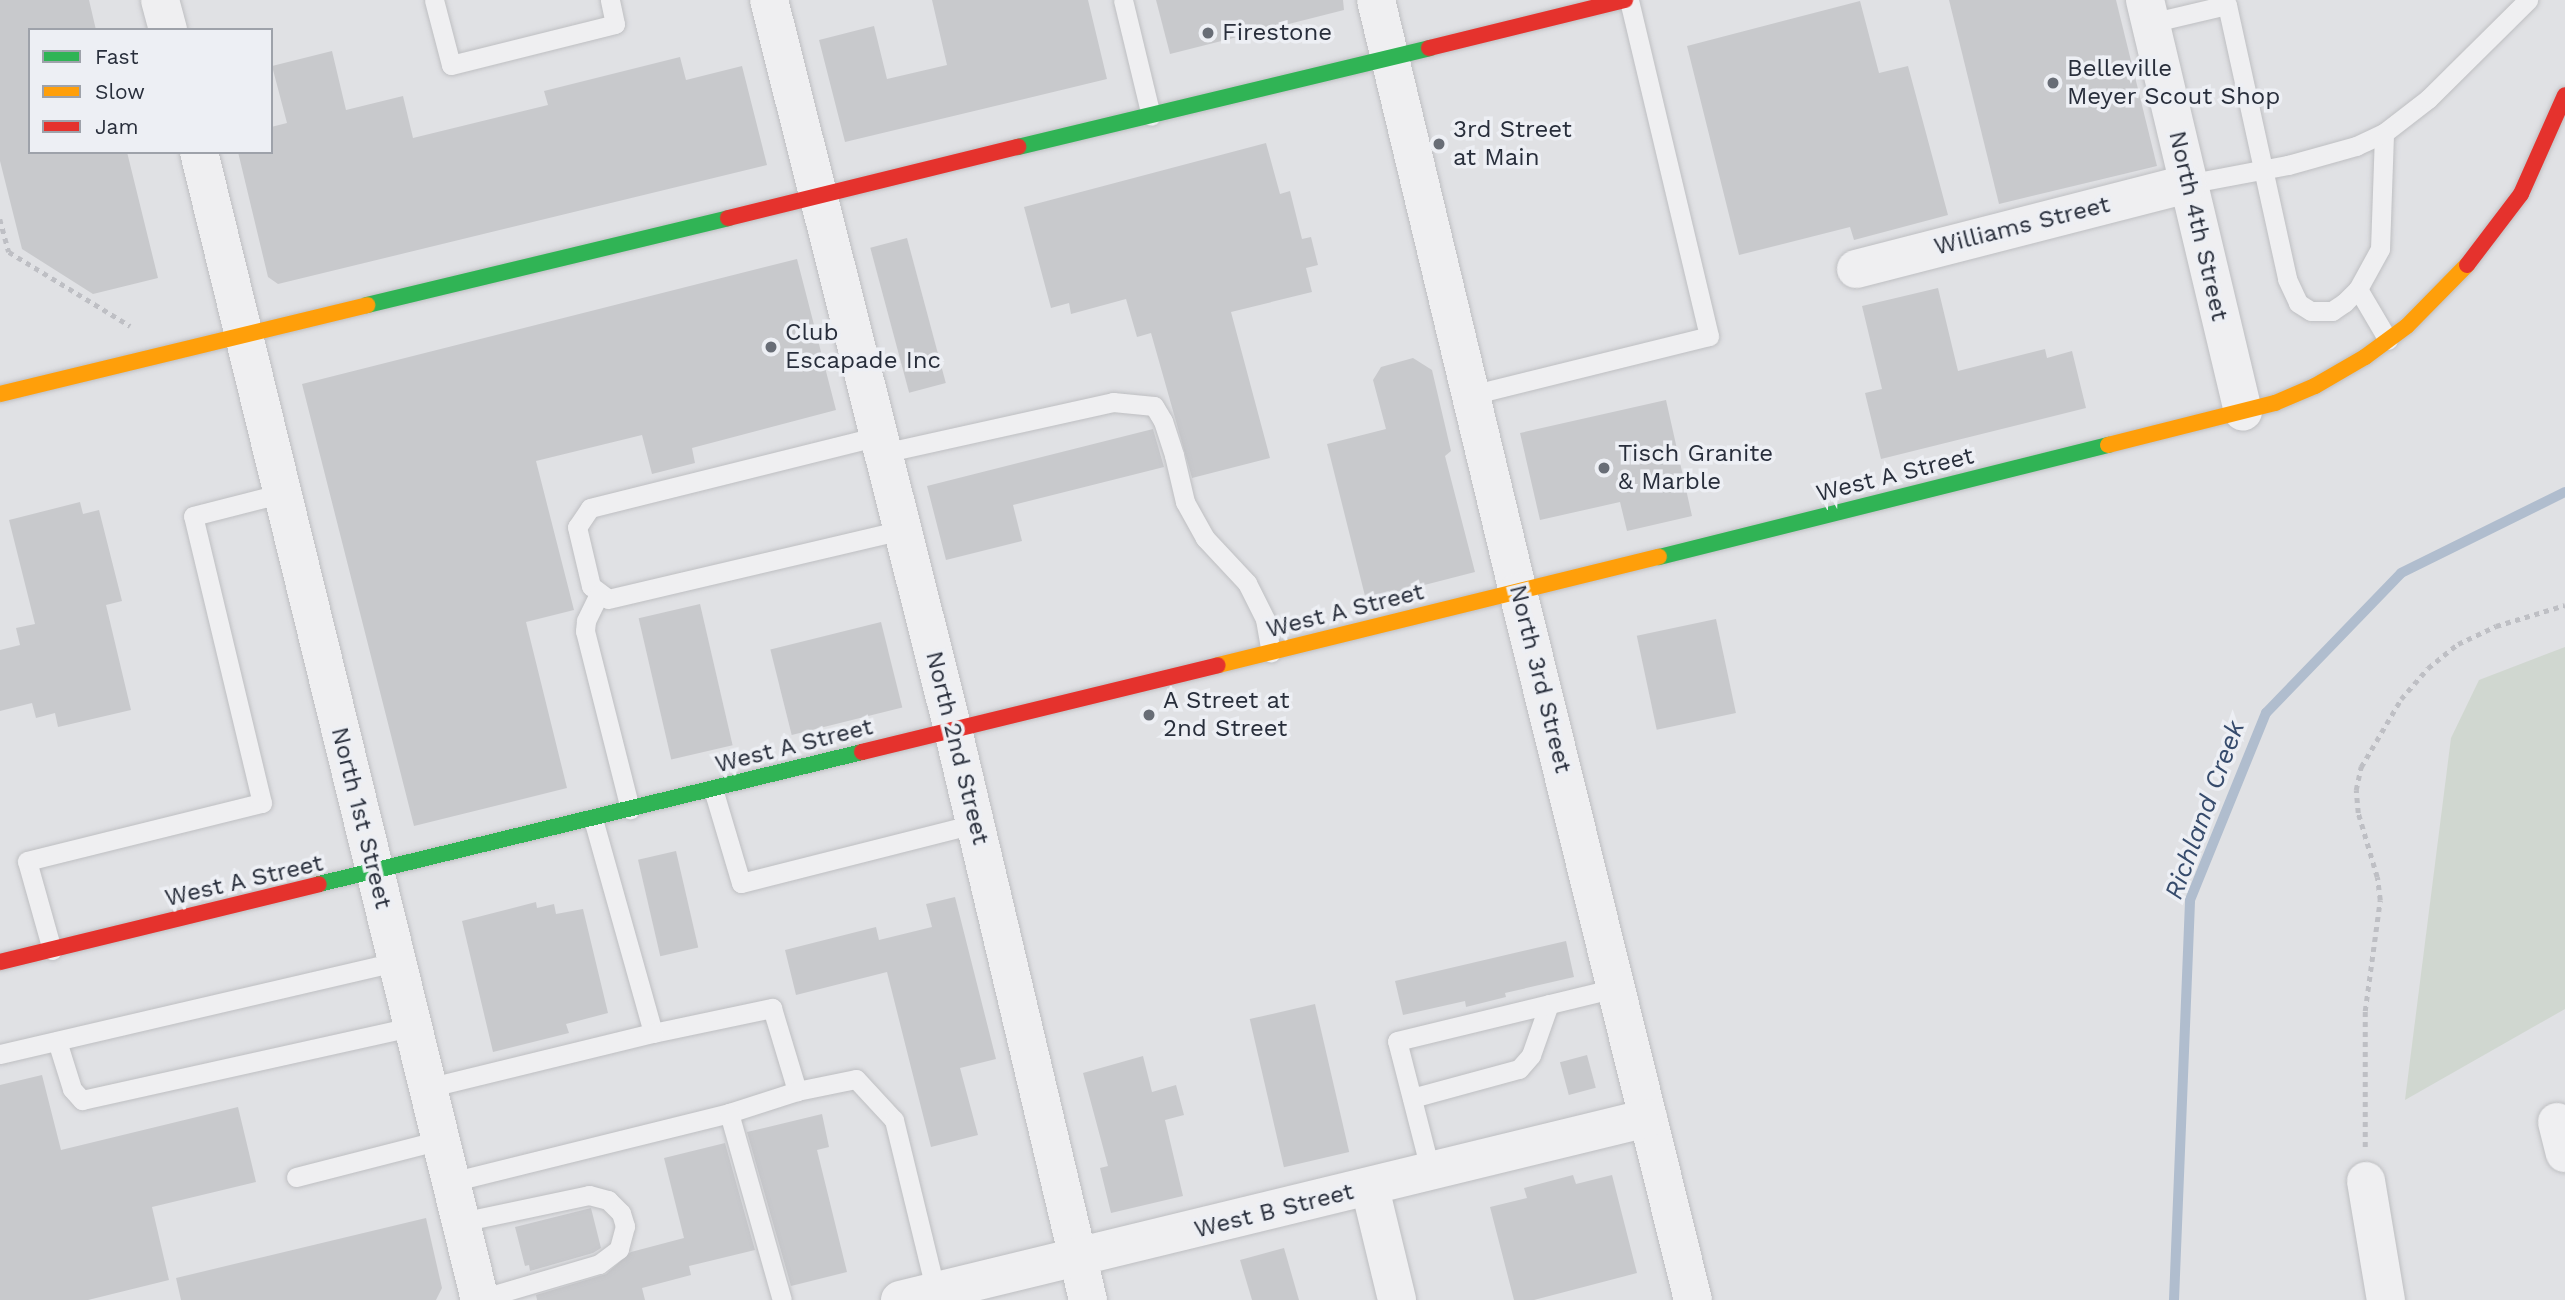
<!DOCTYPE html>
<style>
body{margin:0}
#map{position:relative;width:2565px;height:1300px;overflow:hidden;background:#e0e1e4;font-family:"Work Sans",sans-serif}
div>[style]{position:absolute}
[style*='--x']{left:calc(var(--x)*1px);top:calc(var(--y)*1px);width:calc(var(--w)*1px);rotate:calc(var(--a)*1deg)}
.green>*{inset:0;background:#d0d7d0}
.stream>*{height:10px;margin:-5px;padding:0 5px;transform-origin:5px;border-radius:5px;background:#b0bdce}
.building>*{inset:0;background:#c8c9cc;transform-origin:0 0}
.path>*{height:4.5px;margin-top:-2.25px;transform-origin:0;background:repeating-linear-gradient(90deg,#bebfc4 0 5px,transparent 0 10px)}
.roads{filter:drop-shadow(0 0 2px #bebfc2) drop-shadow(0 0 2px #bebfc2)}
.lane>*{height:19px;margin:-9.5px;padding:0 9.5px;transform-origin:9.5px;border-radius:9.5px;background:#efeff1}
.street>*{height:38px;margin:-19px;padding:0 19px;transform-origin:19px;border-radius:19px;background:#efeff1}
.fast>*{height:16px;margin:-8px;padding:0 8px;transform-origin:8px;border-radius:8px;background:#30b455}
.slow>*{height:16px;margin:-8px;padding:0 8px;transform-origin:8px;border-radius:8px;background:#ff9f0a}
.jam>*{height:16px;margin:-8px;padding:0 8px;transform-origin:8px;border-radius:8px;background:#e5322d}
.dots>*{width:19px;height:19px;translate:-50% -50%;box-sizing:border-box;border:4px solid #edeff4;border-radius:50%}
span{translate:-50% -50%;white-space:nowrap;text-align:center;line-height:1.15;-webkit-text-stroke:7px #edeff4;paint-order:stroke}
.poi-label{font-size:24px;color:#282e3b}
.left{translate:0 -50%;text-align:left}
.street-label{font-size:24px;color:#282e3b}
.water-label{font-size:26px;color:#364b6c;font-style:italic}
.legend{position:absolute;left:28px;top:28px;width:245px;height:126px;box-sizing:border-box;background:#edeff4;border:2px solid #9ea2aa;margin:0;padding:9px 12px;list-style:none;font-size:21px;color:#282e3b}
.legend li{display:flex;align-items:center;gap:14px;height:35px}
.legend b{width:35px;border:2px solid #9ea2aa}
</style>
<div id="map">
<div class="green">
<i style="clip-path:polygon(2565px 647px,2565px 1009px,2405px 1100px,2451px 738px,2479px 680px)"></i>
</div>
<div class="stream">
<i style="--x:2174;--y:1300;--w:400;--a:-87.7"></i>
<i style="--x:2190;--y:900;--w:202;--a:-67.9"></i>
<i style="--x:2266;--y:713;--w:194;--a:-46"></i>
<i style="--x:2401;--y:573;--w:183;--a:-26.3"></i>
</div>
<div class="building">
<i style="clip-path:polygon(0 0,89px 0,96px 30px,30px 30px,30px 152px,127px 152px,158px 278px,93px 294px,22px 249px,0 161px)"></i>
<i style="clip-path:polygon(932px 0,1088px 0,1107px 79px,845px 142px,819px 40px,874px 26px,887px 79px,947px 65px)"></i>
<i style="clip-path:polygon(1156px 0,1343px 0,1344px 10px,1170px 54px)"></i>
<i style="clip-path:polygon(1949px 0,2116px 0,2157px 166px,1999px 204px)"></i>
<i style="clip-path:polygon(1860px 1px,1879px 73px,1908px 66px,1948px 215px,1854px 240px,1850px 227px,1739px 255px,1687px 46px)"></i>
<i style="clip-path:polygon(332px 51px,346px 110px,403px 96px,413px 138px,548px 105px,544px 91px,680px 57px,686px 80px,742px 66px,767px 165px,278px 284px,268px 277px,238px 152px,271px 152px,271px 127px,287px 123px,272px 66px)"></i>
<i style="clip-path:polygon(1266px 143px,1280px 194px,1290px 191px,1302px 239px,1311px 237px,1318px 265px,1306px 268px,1312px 292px,1231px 312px,1270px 458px,1192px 478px,1151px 333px,1137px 337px,1126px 299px,1071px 314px,1069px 303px,1051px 308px,1024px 207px)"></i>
<i style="left:907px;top:238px;width:150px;height:38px;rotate:75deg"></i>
<i style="clip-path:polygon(797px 259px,836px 410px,692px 448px,695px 463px,652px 474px,642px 435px,536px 461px,574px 610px,526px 622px,567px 788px,414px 826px,302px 384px)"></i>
<i style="clip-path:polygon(1938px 288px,1958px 371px,2045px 349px,2047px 358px,2072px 351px,2086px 408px,1881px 459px,1865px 393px,1882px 389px,1862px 306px)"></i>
<i style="clip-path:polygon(1413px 358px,1432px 370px,1451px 451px,1445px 456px,1475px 572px,1366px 600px,1327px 444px,1386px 429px,1373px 380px,1381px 367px)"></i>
<i style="clip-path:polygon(1666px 400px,1692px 516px,1627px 531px,1620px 502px,1540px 520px,1520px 433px)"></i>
<i style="clip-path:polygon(1153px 429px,1164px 467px,1013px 505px,1022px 541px,946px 560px,927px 486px)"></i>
<i style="clip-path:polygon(80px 502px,83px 514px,99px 510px,122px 601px,106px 605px,131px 710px,58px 727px,55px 713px,36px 718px,32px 703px,0 711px,0 650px,20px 645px,16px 628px,35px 624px,9px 520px)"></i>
<i style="left:700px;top:604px;width:145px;height:63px;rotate:77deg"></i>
<i style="left:1716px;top:619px;width:96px;height:81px;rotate:78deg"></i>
<i style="left:881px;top:622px;width:88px;height:114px;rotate:76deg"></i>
<i style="left:676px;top:851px;width:99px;height:39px;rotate:77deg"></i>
<i style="clip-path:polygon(955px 897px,996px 1059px,960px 1068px,978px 1135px,931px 1147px,887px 972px,796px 995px,785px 950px,876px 927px,879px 940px,932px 927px,926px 904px)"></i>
<i style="clip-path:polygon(536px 902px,537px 908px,554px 904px,556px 914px,583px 909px,608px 1013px,566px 1024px,569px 1033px,493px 1052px,462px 921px)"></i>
<i style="clip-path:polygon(1566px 941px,1574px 977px,1505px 993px,1506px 997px,1466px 1007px,1465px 1001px,1403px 1015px,1395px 981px)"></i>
<i style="left:1315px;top:1004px;width:152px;height:67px;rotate:77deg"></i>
<i style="left:1587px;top:1055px;width:34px;height:28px;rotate:75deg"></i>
<i style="clip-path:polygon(1143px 1056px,1152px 1092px,1176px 1085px,1184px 1115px,1165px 1120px,1183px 1196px,1111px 1213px,1100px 1168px,1108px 1166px,1083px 1073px)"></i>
<i style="clip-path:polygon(42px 1075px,61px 1150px,238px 1107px,256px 1182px,152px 1207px,169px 1280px,88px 1300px,0 1300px,0 1085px)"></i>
<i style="clip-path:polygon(822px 1114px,829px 1147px,817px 1150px,847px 1272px,791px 1286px,747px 1132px)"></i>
<i style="clip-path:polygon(725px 1143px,755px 1250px,689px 1266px,691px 1275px,642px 1288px,645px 1300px,537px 1300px,536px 1295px,606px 1274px,631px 1252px,684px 1238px,664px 1158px)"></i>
<i style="clip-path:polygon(1573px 1175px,1576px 1184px,1612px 1175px,1637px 1273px,1534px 1300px,1514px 1300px,1490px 1207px,1527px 1198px,1524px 1188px)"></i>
<i style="clip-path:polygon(591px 1208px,601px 1248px,593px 1253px,530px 1271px,529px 1265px,525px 1266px,515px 1227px)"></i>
<i style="clip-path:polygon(426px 1218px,442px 1288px,436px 1300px,181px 1300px,176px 1278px)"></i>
<i style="clip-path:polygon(1284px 1248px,1299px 1300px,1252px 1300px,1240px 1260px)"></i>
</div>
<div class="path">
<i style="--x:0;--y:219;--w:34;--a:75"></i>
<i style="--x:9;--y:252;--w:142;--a:31.4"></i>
<i style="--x:2365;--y:1147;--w:136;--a:-90"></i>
<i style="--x:2365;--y:1011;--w:112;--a:-82.3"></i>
<i style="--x:2380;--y:900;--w:23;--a:-97"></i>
<i style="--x:2377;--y:877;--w:67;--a:-106.5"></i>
<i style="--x:2358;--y:813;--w:23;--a:-95"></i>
<i style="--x:2356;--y:790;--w:24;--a:-78"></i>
<i style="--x:2361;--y:767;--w:79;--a:-59.5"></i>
<i style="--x:2401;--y:699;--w:41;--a:-48.9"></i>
<i style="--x:2428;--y:668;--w:38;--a:-39"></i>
<i style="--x:2458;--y:644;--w:42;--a:-25.3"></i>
<i style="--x:2496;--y:626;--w:72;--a:-16.9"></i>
</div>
<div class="roads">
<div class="lane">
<i style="--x:434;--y:0;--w:67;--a:75.3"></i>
<i style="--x:451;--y:65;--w:169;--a:-14"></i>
<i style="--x:615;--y:24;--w:25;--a:-102"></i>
<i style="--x:1123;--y:0;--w:119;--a:76.4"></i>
<i style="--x:2150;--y:23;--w:79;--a:-13.2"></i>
<i style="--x:2227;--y:5;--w:280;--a:77.6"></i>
<i style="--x:2287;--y:279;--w:26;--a:65"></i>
<i style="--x:2298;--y:303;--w:15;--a:32"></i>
<i style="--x:2311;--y:311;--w:21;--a:0"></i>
<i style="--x:2332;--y:311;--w:14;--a:-34"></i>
<i style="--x:2344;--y:303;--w:20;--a:-45"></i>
<i style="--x:2358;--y:289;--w:46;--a:-61.2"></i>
<i style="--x:2380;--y:249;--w:116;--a:-88"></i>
<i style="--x:2187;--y:184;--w:103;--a:-10.7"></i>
<i style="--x:2288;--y:165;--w:71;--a:-15.6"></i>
<i style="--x:2356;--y:146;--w:31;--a:-25"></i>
<i style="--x:2384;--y:133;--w:56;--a:-37.7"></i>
<i style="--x:2428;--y:99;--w:141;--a:-44.7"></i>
<i style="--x:2358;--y:289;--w:59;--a:59.5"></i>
<i style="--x:1471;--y:395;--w:245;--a:-13.9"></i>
<i style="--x:1709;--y:336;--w:345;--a:-103.4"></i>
<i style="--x:879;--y:436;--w:298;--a:166"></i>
<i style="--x:590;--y:508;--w:23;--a:124"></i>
<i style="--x:577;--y:527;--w:61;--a:76.7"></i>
<i style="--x:591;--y:586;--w:21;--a:37"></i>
<i style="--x:608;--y:599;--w:302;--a:-13.2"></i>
<i style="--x:883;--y:453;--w:236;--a:-12.5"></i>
<i style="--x:1113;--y:402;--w:41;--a:5.6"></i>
<i style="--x:1154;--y:406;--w:17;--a:59"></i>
<i style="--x:1163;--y:421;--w:36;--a:72"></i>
<i style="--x:1174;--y:455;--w:48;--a:76.8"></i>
<i style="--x:1185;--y:502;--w:41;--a:60.9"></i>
<i style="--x:1205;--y:538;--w:62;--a:47"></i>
<i style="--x:1247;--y:583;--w:40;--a:63.4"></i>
<i style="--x:1265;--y:619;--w:34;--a:80"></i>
<i style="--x:599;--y:594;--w:30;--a:116"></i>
<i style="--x:586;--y:621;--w:10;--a:96"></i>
<i style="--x:585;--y:631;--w:184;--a:75.8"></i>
<i style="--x:713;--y:789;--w:98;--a:73.4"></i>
<i style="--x:741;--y:883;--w:241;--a:-14.2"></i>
<i style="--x:593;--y:819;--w:222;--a:74.3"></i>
<i style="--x:653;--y:1033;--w:122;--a:-11.9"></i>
<i style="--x:772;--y:1008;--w:87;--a:73.2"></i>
<i style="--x:52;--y:950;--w:92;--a:-105.7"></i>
<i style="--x:27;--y:861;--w:242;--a:-13.9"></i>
<i style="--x:262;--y:803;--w:295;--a:-103.5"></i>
<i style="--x:193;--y:516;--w:93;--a:-14.3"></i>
<i style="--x:57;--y:1041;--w:50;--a:72.6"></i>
<i style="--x:72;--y:1089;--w:15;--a:48"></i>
<i style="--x:82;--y:1100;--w:338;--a:-12.5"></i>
<i style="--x:0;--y:1054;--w:407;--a:-13.1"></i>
<i style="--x:427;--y:1088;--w:233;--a:-13.7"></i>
<i style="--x:1412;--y:1098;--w:111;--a:-15.2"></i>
<i style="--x:1519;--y:1069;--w:18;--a:-49"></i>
<i style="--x:1531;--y:1055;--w:54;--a:-70.6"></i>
<i style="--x:729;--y:1113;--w:71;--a:-17.9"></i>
<i style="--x:797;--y:1091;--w:60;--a:-11.5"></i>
<i style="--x:856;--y:1079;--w:56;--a:47.2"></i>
<i style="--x:894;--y:1120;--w:177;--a:76.3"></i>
<i style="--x:1431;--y:1173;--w:136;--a:-104.4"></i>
<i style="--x:1397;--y:1041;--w:225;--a:-13.6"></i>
<i style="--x:296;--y:1177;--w:149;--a:-14.4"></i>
<i style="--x:451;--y:1182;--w:286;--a:-13.9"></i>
<i style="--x:729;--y:1113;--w:194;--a:74.2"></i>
<i style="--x:461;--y:1222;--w:131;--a:-11.9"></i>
<i style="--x:589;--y:1195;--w:20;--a:15"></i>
<i style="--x:608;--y:1200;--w:18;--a:45"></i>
<i style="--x:621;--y:1213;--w:14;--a:73"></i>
<i style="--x:625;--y:1226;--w:24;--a:105"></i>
<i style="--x:619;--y:1249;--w:25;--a:143"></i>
<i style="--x:599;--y:1264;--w:124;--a:163.6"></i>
</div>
<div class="street">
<i style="--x:160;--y:0;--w:31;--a:75"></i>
<i style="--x:769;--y:0;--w:753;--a:75.85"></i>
<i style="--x:953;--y:730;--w:586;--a:76.68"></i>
<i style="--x:1376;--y:0;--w:609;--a:76.51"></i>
<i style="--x:1518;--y:592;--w:729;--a:76.12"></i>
<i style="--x:2145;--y:0;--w:423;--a:76.6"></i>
<i style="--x:199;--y:152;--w:1182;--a:76.25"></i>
<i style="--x:1856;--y:269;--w:342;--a:-14.4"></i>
<i style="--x:2557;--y:1122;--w:32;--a:76"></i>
<i style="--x:2366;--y:1181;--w:121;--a:80.5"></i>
<i style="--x:1370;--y:1188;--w:115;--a:76.4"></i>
<i style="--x:900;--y:1300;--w:770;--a:-13.68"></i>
</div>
<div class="fast">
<i style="--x:1018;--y:147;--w:423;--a:-13.5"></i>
<i style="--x:367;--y:305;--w:371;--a:-13.5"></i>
<i style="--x:1659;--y:557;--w:463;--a:-14"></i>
<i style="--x:319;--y:884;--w:559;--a:-13.66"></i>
</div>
<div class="slow">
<i style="--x:0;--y:394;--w:378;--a:-13.6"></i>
<i style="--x:2108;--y:445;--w:172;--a:-14.1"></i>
<i style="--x:2275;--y:403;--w:43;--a:-23"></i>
<i style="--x:2315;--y:386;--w:58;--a:-30.1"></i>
<i style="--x:2365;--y:357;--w:52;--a:-36.4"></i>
<i style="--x:2407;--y:326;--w:86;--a:-45.5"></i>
<i style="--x:1218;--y:665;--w:454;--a:-13.8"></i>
</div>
<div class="jam">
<i style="--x:1429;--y:48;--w:202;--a:-13.8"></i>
<i style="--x:728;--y:218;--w:299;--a:-13.8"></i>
<i style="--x:2467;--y:265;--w:89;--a:-52.7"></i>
<i style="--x:2521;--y:194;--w:108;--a:-66"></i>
<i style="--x:862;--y:752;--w:366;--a:-13.7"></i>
<i style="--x:0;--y:962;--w:328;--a:-13.7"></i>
</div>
</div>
<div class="dots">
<i style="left:1208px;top:33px;background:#686d76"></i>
<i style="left:2053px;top:83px;background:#686d76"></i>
<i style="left:1439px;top:144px;background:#686d76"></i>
<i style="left:771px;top:347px;background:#686d76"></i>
<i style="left:1604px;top:468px;background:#686d76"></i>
<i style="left:1149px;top:715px;background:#686d76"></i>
</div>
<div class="poi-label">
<span class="left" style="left:1222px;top:33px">Firestone</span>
<span class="left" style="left:2067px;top:83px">Belleville<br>Meyer Scout Shop</span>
<span class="left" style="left:1453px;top:144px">3rd Street<br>at Main</span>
<span class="left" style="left:785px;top:347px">Club<br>Escapade Inc</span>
<span class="left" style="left:1618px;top:468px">Tisch Granite<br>&amp; Marble</span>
<span class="left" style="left:1163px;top:715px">A Street at<br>2nd Street</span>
</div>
<div class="street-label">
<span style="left:2022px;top:226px;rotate:-14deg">Williams Street</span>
<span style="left:2198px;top:226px;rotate:77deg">North 4th Street</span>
<span style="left:1895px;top:475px;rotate:-14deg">West A Street</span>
<span style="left:1345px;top:611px;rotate:-14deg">West A Street</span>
<span style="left:1540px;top:679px;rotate:76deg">North 3rd Street</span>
<span style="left:794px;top:746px;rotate:-14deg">West A Street</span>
<span style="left:957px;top:748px;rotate:76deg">North 2nd Street</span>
<span style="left:361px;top:818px;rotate:76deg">North 1st Street</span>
<span style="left:244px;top:881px;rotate:-13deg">West A Street</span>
<span style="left:1274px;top:1211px;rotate:-14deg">West B Street</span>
</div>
<div class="water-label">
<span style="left:2205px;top:810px;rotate:-70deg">Richland Creek</span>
</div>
<ul class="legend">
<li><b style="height:9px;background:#30b455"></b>Fast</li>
<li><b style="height:9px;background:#ff9f0a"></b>Slow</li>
<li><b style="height:9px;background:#e5322d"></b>Jam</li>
</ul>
</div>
